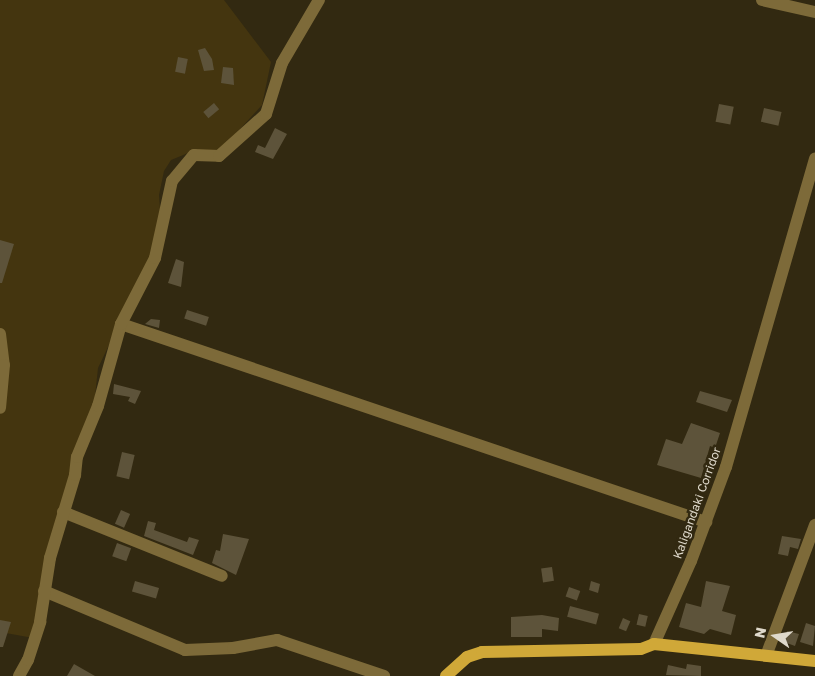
<!DOCTYPE html>
<style>
body{margin:0}
#map{position:relative;width:815px;height:676px;overflow:hidden;background:#322911;font-family:"Golos Text",sans-serif}
div>[style]{position:absolute}
[style*='--x']{left:calc(var(--x)*1px);top:calc(var(--y)*1px);width:calc(var(--w)*1px);rotate:calc(var(--a)*1deg)}
.green>*{inset:0;background:#44350f}
.building>*{inset:0;background:#5d533a;transform-origin:0 0}
.minor>*{height:12px;margin:-6px;padding:0 6px;transform-origin:6px;border-radius:6px;background:#7d6a39}
.major>*{height:12px;margin:-6px;padding:0 6px;transform-origin:6px;border-radius:6px;background:#d0a838}
span{translate:-50% -50%;white-space:nowrap;text-align:center;line-height:1.15;-webkit-text-stroke:5px #322911;paint-order:stroke}
.street-label{font-size:12px;color:#dfd9cb}
.north{position:absolute;left:750px;top:611px;width:50px;height:50px;-webkit-text-stroke:4px #322911;paint-order:stroke;rotate:283deg;font-size:14px;font-weight:700;line-height:20px;text-align:center;color:#dfd9cb}
.north::after{content:'';display:block;margin:auto;width:18px;height:22px;background:#dfd9cb;clip-path:polygon(50% 0,100% 100%,50% 72%,0 100%)}
</style>
<div id="map">
<div class="green">
<i style="clip-path:polygon(0 0,224px 0,271px 62px,262px 105px,220px 151px,188px 153px,171px 160px,164px 171px,159px 195px,161px 224px,151px 257px,98px 368px,94px 406px,75px 455px,39px 639px,0 632px)"></i>
</div>
<div class="building">
<i style="clip-path:polygon(205px 48px,212px 59px,214px 70px,204px 71px,198px 50px)"></i>
<i style="left:178px;top:57px;width:10px;height:15px;rotate:11deg"></i>
<i style="clip-path:polygon(223px 67px,233px 68px,234px 85px,221px 83px)"></i>
<i style="left:214px;top:103px;width:8px;height:14px;rotate:50deg"></i>
<i style="left:719px;top:104px;width:15px;height:18px;rotate:11deg"></i>
<i style="left:764px;top:108px;width:18px;height:14px;rotate:13deg"></i>
<i style="clip-path:polygon(275px 128px,287px 134px,273px 159px,255px 152px,258px 145px,265px 148px)"></i>
<i style="clip-path:polygon(0 240px,14px 244px,2px 283px,0 283px)"></i>
<i style="clip-path:polygon(176px 259px,184px 262px,181px 287px,168px 283px)"></i>
<i style="left:187px;top:310px;width:23px;height:9px;rotate:18deg"></i>
<i style="clip-path:polygon(151px 319px,160px 320px,159px 328px,145px 324px)"></i>
<i style="clip-path:polygon(114px 384px,141px 391px,135px 404px,128px 401px,130px 397px,113px 394px)"></i>
<i style="clip-path:polygon(700px 391px,732px 400px,727px 412px,696px 402px)"></i>
<i style="clip-path:polygon(691px 423px,720px 433px,715px 448px,710px 446px,701px 478px,657px 465px,666px 439px,682px 444px)"></i>
<i style="left:122px;top:452px;width:13px;height:25px;rotate:13deg"></i>
<i style="left:121px;top:510px;width:10px;height:15px;rotate:24deg"></i>
<i style="clip-path:polygon(148px 521px,156px 523px,154px 530px,187px 542px,189px 537px,199px 540px,193px 555px,144px 536px)"></i>
<i style="clip-path:polygon(223px 534px,249px 539px,236px 575px,212px 563px,216px 550px,220px 551px)"></i>
<i style="clip-path:polygon(782px 536px,801px 539px,798px 549px,790px 547px,788px 556px,778px 554px)"></i>
<i style="left:117px;top:543px;width:15px;height:14px;rotate:20deg"></i>
<i style="left:552px;top:567px;width:14px;height:11px;rotate:82deg"></i>
<i style="left:135px;top:581px;width:25px;height:11px;rotate:16deg"></i>
<i style="clip-path:polygon(591px 581px,600px 584px,598px 593px,589px 590px)"></i>
<i style="clip-path:polygon(706px 581px,730px 586px,722px 611px,736px 615px,731px 635px,710px 629px,704px 634px,679px 627px,686px 603px,701px 607px)"></i>
<i style="left:569px;top:587px;width:12px;height:10px;rotate:20deg"></i>
<i style="left:570px;top:606px;width:30px;height:11px;rotate:15deg"></i>
<i style="left:639px;top:614px;width:9px;height:11px;rotate:13deg"></i>
<i style="clip-path:polygon(542px 615px,559px 618px,558px 631px,542px 629px,542px 637px,511px 637px,511px 617px)"></i>
<i style="left:623px;top:618px;width:8px;height:11px;rotate:23deg"></i>
<i style="clip-path:polygon(0 620px,11px 622px,3px 647px,0 647px)"></i>
<i style="clip-path:polygon(806px 623px,815px 626px,813px 646px,800px 642px)"></i>
<i style="clip-path:polygon(787px 631px,799px 634px,795px 646px,784px 642px)"></i>
<i style="clip-path:polygon(74px 664px,95px 676px,67px 676px)"></i>
<i style="clip-path:polygon(687px 664px,701px 666px,701px 676px,666px 675px,668px 665px,686px 669px)"></i>
</div>
<div class="minor">
<i style="--x:762;--y:0;--w:54;--a:12.8"></i>
<i style="--x:121;--y:324;--w:618;--a:18.7"></i>
<i style="--x:0;--y:334;--w:31;--a:83"></i>
<i style="--x:4;--y:365;--w:43;--a:95.3"></i>
<i style="--x:63;--y:512;--w:171;--a:21.9"></i>
<i style="--x:44;--y:591;--w:153;--a:22.7"></i>
<i style="--x:185;--y:650;--w:48;--a:-2.4"></i>
<i style="--x:233;--y:648;--w:45;--a:-10.3"></i>
<i style="--x:277;--y:640;--w:113;--a:18.6"></i>
<i style="--x:654;--y:644;--w:91;--a:-66"></i>
<i style="--x:691;--y:561;--w:100;--a:-69.6"></i>
<i style="--x:726;--y:467;--w:321;--a:-73.9"></i>
<i style="--x:766;--y:656;--w:140;--a:-69.5"></i>
<i style="--x:19;--y:676;--w:18;--a:-61"></i>
<i style="--x:28;--y:660;--w:40;--a:-72"></i>
<i style="--x:40;--y:622;--w:65;--a:-81.1"></i>
<i style="--x:50;--y:558;--w:87;--a:-73.2"></i>
<i style="--x:75;--y:475;--w:18;--a:-84"></i>
<i style="--x:77;--y:457;--w:55;--a:-67.6"></i>
<i style="--x:98;--y:406;--w:85;--a:-74.3"></i>
<i style="--x:121;--y:324;--w:74;--a:-62.7"></i>
<i style="--x:155;--y:258;--w:79;--a:-77.6"></i>
<i style="--x:172;--y:181;--w:34;--a:-50"></i>
<i style="--x:194;--y:155;--w:25;--a:2"></i>
<i style="--x:219;--y:156;--w:63;--a:-41.8"></i>
<i style="--x:266;--y:114;--w:53;--a:-72.6"></i>
<i style="--x:282;--y:63;--w:73;--a:-59.6"></i>
</div>
<div class="major">
<i style="--x:446;--y:676;--w:28;--a:-42"></i>
<i style="--x:467;--y:657;--w:16;--a:-18"></i>
<i style="--x:482;--y:652;--w:159;--a:-1.1"></i>
<i style="--x:641;--y:649;--w:14;--a:-21"></i>
<i style="--x:654;--y:644;--w:162;--a:6"></i>
</div>
<div class="street-label">
<span style="left:697px;top:503px;rotate:-70deg">Kaligandaki Corridor</span>
</div>
<div class="north">N</div>
</div>
